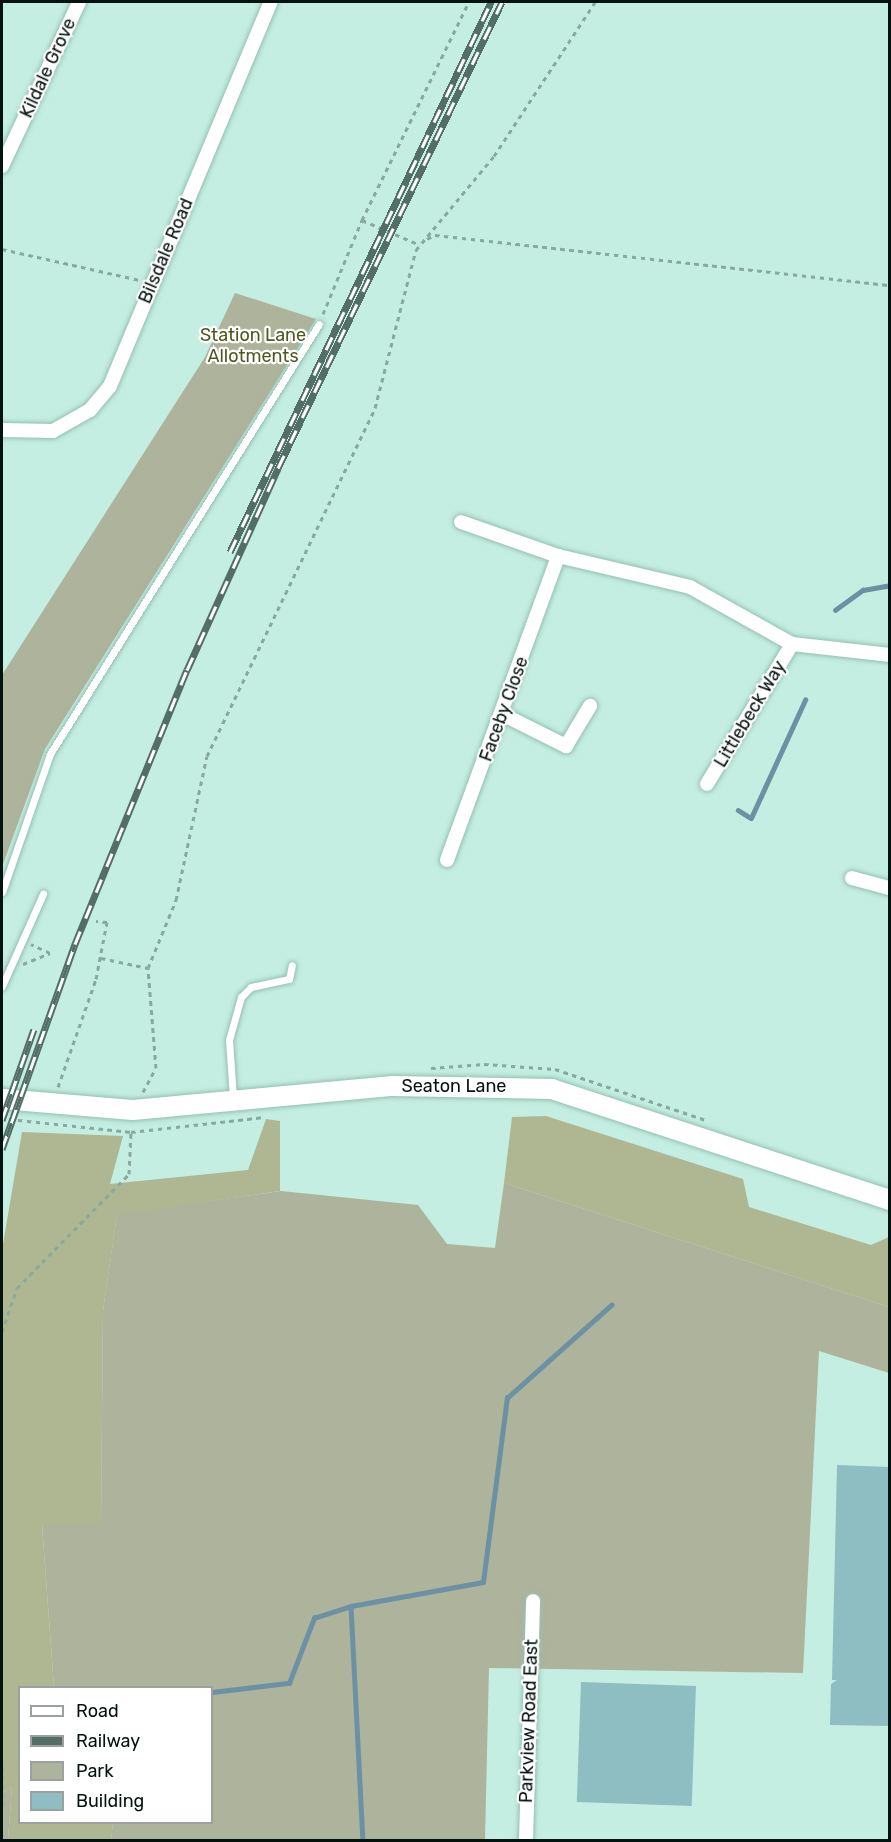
<!DOCTYPE html>
<style>
body{margin:0}
#map{position:relative;width:891px;height:1842px;overflow:hidden;background:#c3eee1;font-family:Rubik,sans-serif}
div>[style]{position:absolute}
[style*='--x']{left:calc(var(--x)*1px);top:calc(var(--y)*1px);width:calc(var(--w)*1px);rotate:calc(var(--a)*1deg)}
.green>*{inset:0;background:#aeb39b}
.forest>*{inset:0;background:#afb692}
.stream>*{height:4.5px;margin:-2.25px;padding:0 2.25px;transform-origin:2.25px;border-radius:2.25px;background:#6c90a4}
.building>*{inset:0;background:#8ebdc2;transform-origin:0 0}
.path>*{height:3px;margin-top:-1.5px;transform-origin:0;background:repeating-linear-gradient(90deg,#87a99f 0 4.5px,transparent 0 9px)}
.roads{filter:drop-shadow(0 0 2px #95bfb3) drop-shadow(0 0 2px #95bfb3)}
.service>*{height:7px;margin:-3.5px;padding:0 3.5px;transform-origin:3.5px;border-radius:3.5px;background:#fff}
.minor>*{height:14px;margin:-7px;padding:0 7px;transform-origin:7px;border-radius:7px;background:#fff}
.secondary>*{height:20px;margin:-10px;padding:0 10px;transform-origin:10px;border-radius:10px;background:#fff}
.rail>*{height:7px;margin-top:-3.5px;transform-origin:0;background:repeating-linear-gradient(90deg,#fff 0 14px,#536e66 0 28px);box-sizing:border-box;border-block:2px solid #536e66}
span{translate:-50% -50%;white-space:nowrap;text-align:center;line-height:1.15;-webkit-text-stroke:4.5px #fff;paint-order:stroke}
.street-label{font-size:18px;color:#04130f}
.park-label{font-size:18px;color:#4e571e}
.frame{position:absolute;inset:0;border:3px solid #04130f;pointer-events:none}
.legend{position:absolute;left:18px;top:1686px;width:195px;height:138px;box-sizing:border-box;background:#fff;border:2px solid #9ba19f;margin:0;padding:8px 10px;list-style:none;font-size:18px;color:#04130f}
.legend li{display:flex;align-items:center;gap:12px;height:30px}
.legend b{width:30px;border:2px solid #9ba19f}
</style>
<div id="map">
<div class="green">
<i style="clip-path:polygon(235px 293px,316px 319px,45px 749px,2px 867px,2px 675px,205px 357px)"></i>
<i style="clip-path:polygon(504px 1183px,889px 1307px,889px 1373px,819px 1351px,803px 1673px,489px 1668px,485px 1840px,111px 1840px,113px 1823px,212px 1822px,212px 1688px,54px 1687px,42px 1524px,101px 1523px,103px 1311px,117px 1214px,281px 1191px,418px 1205px,447px 1244px,495px 1248px)"></i>
<i style="clip-path:polygon(12px 1787px,8px 1840px,2px 1840px,2px 1793px)"></i>
</div>
<div class="forest">
<i style="clip-path:polygon(546px 1116px,743px 1179px,749px 1207px,871px 1245px,889px 1237px,889px 1307px,504px 1183px,512px 1117px)"></i>
<i style="clip-path:polygon(266px 1119px,280px 1121px,280px 1191px,117px 1215px,103px 1311px,101px 1524px,42px 1525px,54px 1687px,20px 1688px,20px 1822px,113px 1823px,111px 1840px,8px 1840px,12px 1787px,2px 1793px,2px 1250px,22px 1132px,123px 1136px,110px 1184px,248px 1170px)"></i>
</div>
<div class="stream">
<i style="--x:835;--y:610;--w:34;--a:-36"></i>
<i style="--x:863;--y:590;--w:27;--a:-10"></i>
<i style="--x:738;--y:810;--w:15;--a:32"></i>
<i style="--x:751;--y:818;--w:130;--a:-65.4"></i>
<i style="--x:351;--y:1606;--w:134;--a:-10.3"></i>
<i style="--x:483;--y:1582;--w:186;--a:-82.6"></i>
<i style="--x:507;--y:1398;--w:140;--a:-41.8"></i>
<i style="--x:212;--y:1692;--w:78;--a:-6.7"></i>
<i style="--x:289;--y:1683;--w:70;--a:-69"></i>
<i style="--x:314;--y:1618;--w:39;--a:-18"></i>
<i style="--x:351;--y:1606;--w:234;--a:87.1"></i>
</div>
<div class="building">
<i style="clip-path:polygon(837px 1465px,890px 1467px,890px 1726px,830px 1725px,831px 1684px,837px 1680px,832px 1680px)"></i>
<i style="left:581px;top:1682px;width:115px;height:120px;rotate:2deg"></i>
</div>
<div class="path">
<i style="--x:362;--y:220;--w:63;--a:23.3"></i>
<i style="--x:427;--y:239;--w:9;--a:-27"></i>
<i style="--x:435;--y:235;--w:458;--a:6.3"></i>
<i style="--x:2;--y:249;--w:141;--a:12.7"></i>
<i style="--x:323;--y:314;--w:102;--a:-67.5"></i>
<i style="--x:362;--y:220;--w:243;--a:-63.9"></i>
<i style="--x:101;--y:958;--w:48;--a:12"></i>
<i style="--x:23;--y:964;--w:29;--a:-22"></i>
<i style="--x:50;--y:953;--w:21;--a:-155"></i>
<i style="--x:431;--y:1068;--w:53;--a:-4.3"></i>
<i style="--x:484;--y:1064;--w:71;--a:4"></i>
<i style="--x:555;--y:1069;--w:159;--a:18.7"></i>
<i style="--x:58;--y:1087;--w:114;--a:-70.6"></i>
<i style="--x:96;--y:979;--w:58;--a:-79.1"></i>
<i style="--x:107;--y:922;--w:11;--a:-175"></i>
<i style="--x:143;--y:1092;--w:27;--a:-62"></i>
<i style="--x:156;--y:1068;--w:100;--a:-94.6"></i>
<i style="--x:148;--y:968;--w:74;--a:-67.6"></i>
<i style="--x:176;--y:900;--w:147;--a:-77.9"></i>
<i style="--x:207;--y:756;--w:386;--a:-64.2"></i>
<i style="--x:375;--y:408;--w:163;--a:-75.5"></i>
<i style="--x:416;--y:250;--w:122;--a:-50.3"></i>
<i style="--x:494;--y:156;--w:184;--a:-56.7"></i>
<i style="--x:9;--y:1119;--w:123;--a:6.1"></i>
<i style="--x:131;--y:1132;--w:134;--a:-6.4"></i>
<i style="--x:2;--y:1332;--w:46;--a:-71.2"></i>
<i style="--x:17;--y:1288;--w:160;--a:-45.5"></i>
<i style="--x:129;--y:1174;--w:42;--a:-87.3"></i>
<i style="--x:2;--y:1767;--w:39;--a:90"></i>
</div>
<div class="roads">
<div class="service">
<i style="--x:2;--y:892;--w:146;--a:-70.8"></i>
<i style="--x:50;--y:754;--w:507;--a:-57.97"></i>
<i style="--x:2;--y:986;--w:101;--a:-66"></i>
<i style="--x:233;--y:1098;--w:58;--a:-93.9"></i>
<i style="--x:229;--y:1040;--w:45;--a:-74.4"></i>
<i style="--x:241;--y:997;--w:14;--a:-45"></i>
<i style="--x:251;--y:987;--w:39;--a:-12"></i>
<i style="--x:289;--y:979;--w:14;--a:-78"></i>
</div>
<div class="minor">
<i style="--x:2;--y:166;--w:181;--a:-64.8"></i>
<i style="--x:2;--y:430;--w:51;--a:1.1"></i>
<i style="--x:53;--y:431;--w:43;--a:-29.6"></i>
<i style="--x:90;--y:410;--w:31;--a:-50"></i>
<i style="--x:110;--y:386;--w:416;--a:-67.3"></i>
<i style="--x:461;--y:522;--w:103;--a:19.3"></i>
<i style="--x:558;--y:556;--w:136;--a:13.2"></i>
<i style="--x:690;--y:587;--w:117;--a:29.2"></i>
<i style="--x:792;--y:644;--w:99;--a:6.4"></i>
<i style="--x:502;--y:714;--w:72;--a:26.6"></i>
<i style="--x:566;--y:746;--w:47;--a:-59"></i>
<i style="--x:707;--y:784;--w:164;--a:-58.7"></i>
<i style="--x:447;--y:860;--w:324;--a:-69.9"></i>
<i style="--x:852;--y:878;--w:39;--a:15"></i>
<i style="--x:526;--y:1840;--w:239;--a:-88.3"></i>
</div>
<div class="secondary">
<i style="--x:2;--y:1099;--w:131;--a:4.8"></i>
<i style="--x:133;--y:1110;--w:261;--a:-5.3"></i>
<i style="--x:393;--y:1086;--w:159;--a:1.1"></i>
<i style="--x:552;--y:1089;--w:356;--a:18.2"></i>
</div>
</div>
<div class="rail">
<i style="--x:230;--y:552;--w:609;--a:-64.61"></i>
<i style="--x:2;--y:1120;--w:96;--a:-70.6"></i>
<i style="--x:2;--y:1149;--w:218;--a:-70.4"></i>
<i style="--x:75;--y:944;--w:296;--a:-67.8"></i>
<i style="--x:187;--y:670;--w:222;--a:-65.7"></i>
<i style="--x:278;--y:468;--w:517;--a:-64.33"></i>
</div>
<div class="street-label">
<span style="left:48px;top:68px;rotate:-65deg">Kildale Grove</span>
<span style="left:166px;top:251px;rotate:-67deg">Bilsdale Road</span>
<span style="left:504px;top:709px;rotate:-70deg">Faceby Close</span>
<span style="left:750px;top:714px;rotate:-59deg">Littlebeck Way</span>
<span style="left:454px;top:1086px">Seaton Lane</span>
<span style="left:529px;top:1721px;rotate:-88deg">Parkview Road East</span>
</div>
<div class="park-label">
<span style="left:253px;top:346px">Station Lane<br>Allotments</span>
</div>
<div class="frame"></div>
<ul class="legend">
<li><b style="height:8px;background:#fff"></b>Road</li>
<li><b style="height:8px;background:#536e66"></b>Railway</li>
<li><b style="height:16px;background:#aeb39b"></b>Park</li>
<li><b style="height:16px;background:#8ebdc2"></b>Building</li>
</ul>
</div>
